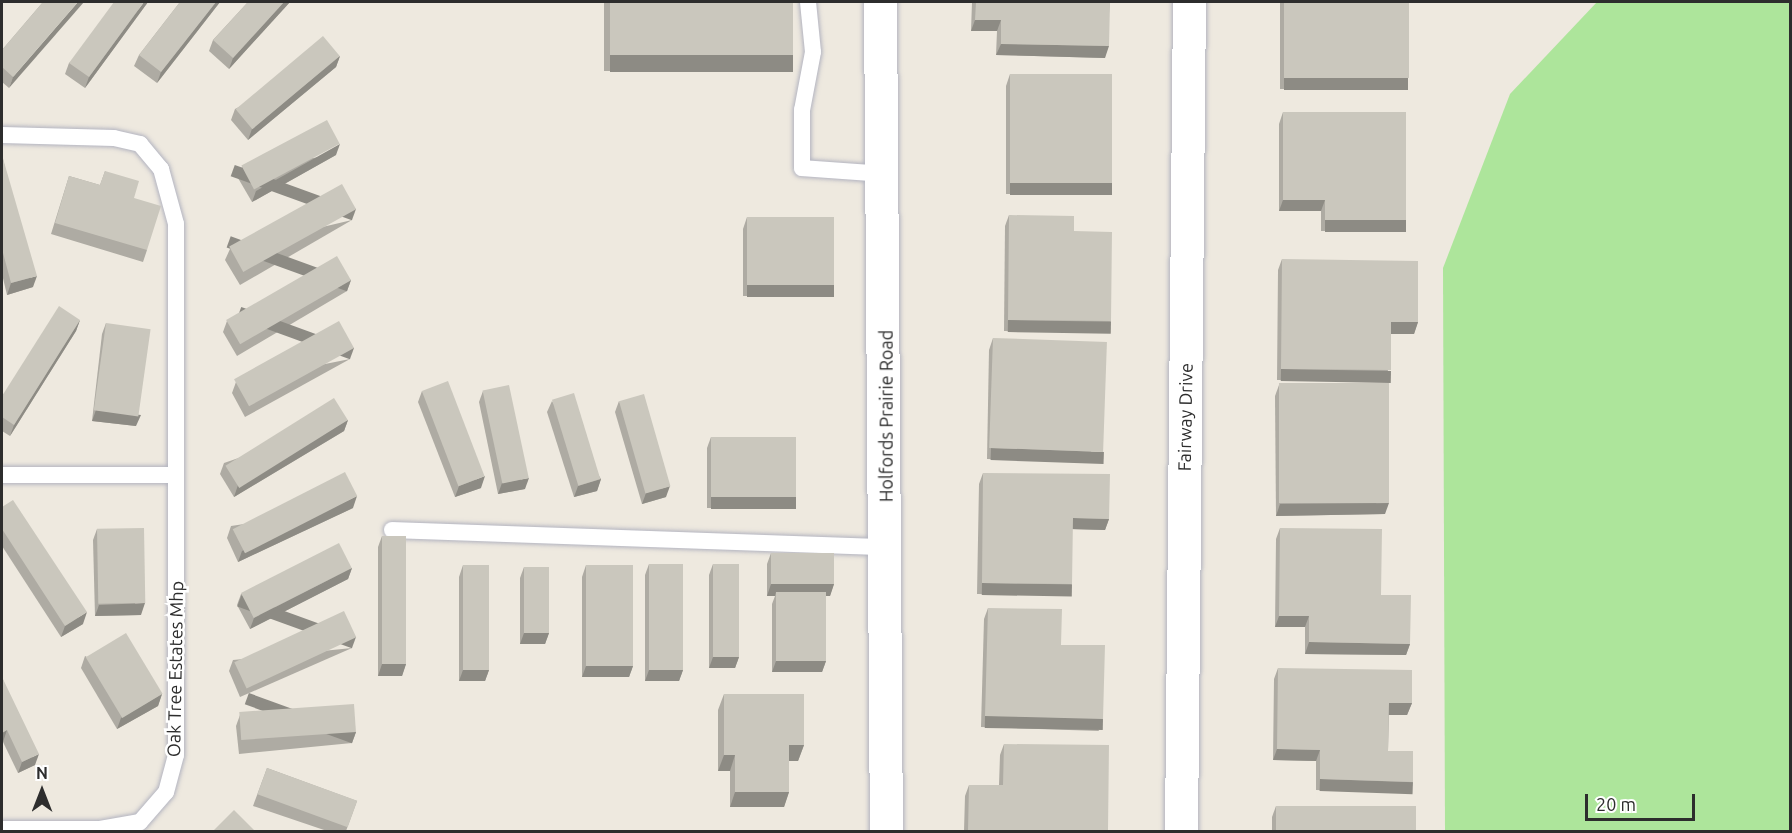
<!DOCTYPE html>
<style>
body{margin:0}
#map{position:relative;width:1792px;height:833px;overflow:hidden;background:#eee9df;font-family:Ubuntu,sans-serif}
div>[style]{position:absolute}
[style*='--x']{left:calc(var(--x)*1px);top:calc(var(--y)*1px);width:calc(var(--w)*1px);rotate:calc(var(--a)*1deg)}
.green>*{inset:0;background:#ade59b}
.roads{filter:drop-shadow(0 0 2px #b3b4c0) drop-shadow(0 0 2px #b3b4c0)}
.service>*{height:16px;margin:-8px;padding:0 8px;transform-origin:8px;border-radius:8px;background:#fff}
.minor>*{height:33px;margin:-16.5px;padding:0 16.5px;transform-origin:16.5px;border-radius:16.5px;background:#fff}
.wall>*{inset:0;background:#aeaba3}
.shaded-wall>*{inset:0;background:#8d8b84;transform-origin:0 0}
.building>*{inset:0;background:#cac7bd;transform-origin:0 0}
span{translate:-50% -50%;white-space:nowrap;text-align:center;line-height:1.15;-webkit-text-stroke:5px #fff;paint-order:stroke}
.street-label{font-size:18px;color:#2d2d2d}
.frame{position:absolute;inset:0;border:3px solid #2d2d2d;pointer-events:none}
.north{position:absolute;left:12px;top:761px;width:60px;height:60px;-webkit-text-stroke:4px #fff;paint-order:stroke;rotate:0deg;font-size:16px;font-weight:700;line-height:24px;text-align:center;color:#2d2d2d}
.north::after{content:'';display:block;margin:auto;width:21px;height:27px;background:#2d2d2d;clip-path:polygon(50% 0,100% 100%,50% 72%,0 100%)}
.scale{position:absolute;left:1585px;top:794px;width:110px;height:27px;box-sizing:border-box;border:3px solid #2d2d2d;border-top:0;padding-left:8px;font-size:18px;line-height:21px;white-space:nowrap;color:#2d2d2d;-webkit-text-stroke:4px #fff;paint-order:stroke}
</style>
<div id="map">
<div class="green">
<i style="clip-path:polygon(1597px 2px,1790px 2px,1790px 831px,1445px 831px,1443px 268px,1510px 94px)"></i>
</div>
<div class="roads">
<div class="service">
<i style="--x:808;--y:2;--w:50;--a:84.3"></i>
<i style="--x:813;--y:52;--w:59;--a:100.7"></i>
<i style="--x:802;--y:110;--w:58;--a:90"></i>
<i style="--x:802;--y:168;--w:82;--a:4.2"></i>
<i style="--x:2;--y:135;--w:112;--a:1.5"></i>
<i style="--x:114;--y:138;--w:27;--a:13"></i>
<i style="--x:140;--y:144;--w:33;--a:50"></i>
<i style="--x:161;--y:169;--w:57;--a:74.7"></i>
<i style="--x:176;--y:224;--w:531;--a:90"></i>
<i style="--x:176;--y:755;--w:38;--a:105"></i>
<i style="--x:166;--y:792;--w:40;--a:131"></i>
<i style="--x:140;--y:822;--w:42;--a:170.3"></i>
<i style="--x:99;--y:829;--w:97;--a:180"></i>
<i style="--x:2;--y:475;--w:174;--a:0"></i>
<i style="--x:392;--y:530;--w:494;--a:2"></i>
</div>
<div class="minor">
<i style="--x:880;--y:2;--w:830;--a:89.59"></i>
<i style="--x:1181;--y:832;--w:830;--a:-89.45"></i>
</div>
</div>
<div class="wall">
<i style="clip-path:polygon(43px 2px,9px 88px,2px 82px,2px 50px)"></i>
<i style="clip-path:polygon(148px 2px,85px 88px,65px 74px,69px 63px)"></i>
<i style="clip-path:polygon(180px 2px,220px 2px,157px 83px,134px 66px,139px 55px)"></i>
<i style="clip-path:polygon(248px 2px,290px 2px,229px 69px,209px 51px,213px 40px)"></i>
<i style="clip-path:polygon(604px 2px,793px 2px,793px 55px,788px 71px,604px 71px)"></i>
<i style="clip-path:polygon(972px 2px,1110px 2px,1105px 58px,996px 55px,997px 31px,971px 31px)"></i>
<i style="clip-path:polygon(1280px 2px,1409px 2px,1408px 78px,1404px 89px,1280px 89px)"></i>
<i style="clip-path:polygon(340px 56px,336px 67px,248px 140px,231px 120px,235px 109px)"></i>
<i style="clip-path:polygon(1010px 74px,1112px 183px,1108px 194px,1006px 194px,1006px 86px)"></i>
<i style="clip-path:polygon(1283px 112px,1406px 220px,1402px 231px,1321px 231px,1321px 211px,1279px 211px,1279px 124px)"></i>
<i style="clip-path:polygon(2px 155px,33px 287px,7px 295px,2px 274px)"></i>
<i style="clip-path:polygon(336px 155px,252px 202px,238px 178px,242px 167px)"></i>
<i style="clip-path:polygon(105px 171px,134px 198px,147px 250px,143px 262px,51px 234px,69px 176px,100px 185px)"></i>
<i style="clip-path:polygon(1009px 215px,1074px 231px,1111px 321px,1107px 332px,1004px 331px,1005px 226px)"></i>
<i style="clip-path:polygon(747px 217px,834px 285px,830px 296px,743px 296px,743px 229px)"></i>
<i style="clip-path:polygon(352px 220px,240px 285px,225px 260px,230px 249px)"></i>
<i style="clip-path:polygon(1282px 259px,1418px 322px,1414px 334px,1391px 334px,1387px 381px,1277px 380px,1278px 270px)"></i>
<i style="clip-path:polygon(351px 280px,347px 291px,237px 356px,223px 332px,227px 321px)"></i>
<i style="clip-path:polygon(80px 320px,76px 331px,10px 436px,2px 431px,2px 396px)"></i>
<i style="clip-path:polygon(106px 323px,136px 426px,92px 421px,102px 334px)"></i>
<i style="clip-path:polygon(993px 338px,1100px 462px,987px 459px,989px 350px)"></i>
<i style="clip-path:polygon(350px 359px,245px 417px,232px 393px,236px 382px)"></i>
<i style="clip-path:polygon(1279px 385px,1385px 514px,1276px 516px,1275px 396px)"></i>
<i style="clip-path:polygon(422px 391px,481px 488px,455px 497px,418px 402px)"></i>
<i style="clip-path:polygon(483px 391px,525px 489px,498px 494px,479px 402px)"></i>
<i style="clip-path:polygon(552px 401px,601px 479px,597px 491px,574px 497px,547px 412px)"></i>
<i style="clip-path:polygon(619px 401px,666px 497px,642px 504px,615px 412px)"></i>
<i style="clip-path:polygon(348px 420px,344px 431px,234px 497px,220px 474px,224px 463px)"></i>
<i style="clip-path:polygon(711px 437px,796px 497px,792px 508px,707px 508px,707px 448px)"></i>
<i style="clip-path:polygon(983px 473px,1109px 519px,1105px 530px,1072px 529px,1072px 584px,1067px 595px,977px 594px,979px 484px)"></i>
<i style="clip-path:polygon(2px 507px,83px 624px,61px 637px,2px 546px)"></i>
<i style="clip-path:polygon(353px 508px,238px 562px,227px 538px,231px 526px)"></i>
<i style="clip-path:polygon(1280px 528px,1381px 595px,1410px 644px,1406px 655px,1305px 654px,1305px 627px,1275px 627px,1276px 539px)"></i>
<i style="clip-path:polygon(97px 529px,141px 615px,95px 616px,93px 540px)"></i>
<i style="clip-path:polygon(382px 536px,406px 664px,402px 676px,378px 676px,378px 547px)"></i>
<i style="clip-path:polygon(771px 553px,834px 584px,830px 596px,826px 596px,826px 661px,822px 672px,772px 672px,772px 604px,775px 596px,767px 596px,767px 564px)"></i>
<i style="clip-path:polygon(649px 564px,683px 670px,679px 681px,645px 681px,645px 575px)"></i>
<i style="clip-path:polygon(713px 564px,739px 657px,735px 668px,709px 668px,709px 575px)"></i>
<i style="clip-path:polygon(463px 565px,489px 670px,485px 681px,459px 681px,459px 577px)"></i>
<i style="clip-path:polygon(586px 565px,633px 666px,629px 677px,582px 677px,582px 577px)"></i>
<i style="clip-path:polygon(524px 567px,549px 633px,545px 644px,520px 644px,520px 578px)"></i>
<i style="clip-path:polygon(352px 568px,348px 579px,250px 629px,237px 605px,241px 594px)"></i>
<i style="clip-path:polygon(988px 608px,1061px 645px,1099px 731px,981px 727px,984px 619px)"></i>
<i style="clip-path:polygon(352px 648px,240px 697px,229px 671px,233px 660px)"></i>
<i style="clip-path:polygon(85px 656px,162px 694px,158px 706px,117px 729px,81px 668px)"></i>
<i style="clip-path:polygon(1278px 668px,1412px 703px,1407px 715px,1389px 715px,1388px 751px,1413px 782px,1408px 793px,1316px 790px,1316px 761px,1273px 760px,1274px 679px)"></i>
<i style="clip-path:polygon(2px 677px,35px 765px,18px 773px,3px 742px)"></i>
<i style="clip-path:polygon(724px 694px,804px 745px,798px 761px,789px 761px,789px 792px,784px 807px,730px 807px,730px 771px,718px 771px,718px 710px)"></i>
<i style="clip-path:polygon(240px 715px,356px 732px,352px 743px,239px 754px,236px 726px)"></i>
<i style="clip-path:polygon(1004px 744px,1108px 831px,964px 831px,965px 796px,969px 785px,999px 785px,1000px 755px)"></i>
<i style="clip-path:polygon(267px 768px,357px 801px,346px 831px,327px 831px,253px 806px)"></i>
<i style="clip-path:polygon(1276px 806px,1416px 831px,1272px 831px,1272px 817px)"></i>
</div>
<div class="shaded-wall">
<i style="clip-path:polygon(78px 2px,84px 2px,9px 88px,13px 77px)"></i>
<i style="clip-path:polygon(144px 2px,148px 2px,85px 88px,89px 77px)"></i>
<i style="clip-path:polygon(216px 2px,220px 2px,157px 83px,161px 72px)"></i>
<i style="clip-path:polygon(284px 2px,290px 2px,229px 69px,233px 58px)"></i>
<i style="clip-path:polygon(975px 20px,1001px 20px,997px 31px,971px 31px)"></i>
<i style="clip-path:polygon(1001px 44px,1109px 46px,1105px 58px,996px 55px)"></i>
<i style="left:610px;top:55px;width:183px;height:17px"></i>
<i style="clip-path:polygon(340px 56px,336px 67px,248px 140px,252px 129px)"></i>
<i style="left:1284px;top:78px;width:124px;height:12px"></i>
<i style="clip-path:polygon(340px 144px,336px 155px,252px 202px,256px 191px)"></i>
<i style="left:1010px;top:183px;width:102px;height:12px"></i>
<i style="clip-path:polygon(1283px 200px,1325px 200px,1321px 211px,1279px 211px)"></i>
<i style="left:356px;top:209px;width:12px;height:129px;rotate:110deg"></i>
<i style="left:1325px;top:220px;width:81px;height:12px"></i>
<i style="clip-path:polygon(37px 276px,33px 287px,7px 295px,11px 283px)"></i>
<i style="left:351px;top:280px;width:12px;height:128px;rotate:110deg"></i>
<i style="left:747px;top:285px;width:87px;height:12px"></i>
<i style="clip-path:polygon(80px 320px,76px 331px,10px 436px,14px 425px)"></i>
<i style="left:1008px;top:320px;width:103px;height:12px;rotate:1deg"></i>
<i style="clip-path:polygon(1391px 322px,1418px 322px,1414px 334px,1387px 334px)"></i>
<i style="left:354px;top:348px;width:12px;height:120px;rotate:110deg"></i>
<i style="left:1281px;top:369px;width:110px;height:12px;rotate:1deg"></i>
<i style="clip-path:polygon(96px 410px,141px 415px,136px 426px,92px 421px)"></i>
<i style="clip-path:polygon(348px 420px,344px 431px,234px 497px,238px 485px)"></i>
<i style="left:991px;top:448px;width:113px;height:12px;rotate:2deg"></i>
<i style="clip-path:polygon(485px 476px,481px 488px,455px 497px,459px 486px)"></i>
<i style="clip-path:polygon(529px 478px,525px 489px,498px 494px,502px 483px)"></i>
<i style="clip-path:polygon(601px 479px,597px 491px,574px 497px,578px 486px)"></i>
<i style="clip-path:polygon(670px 486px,666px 497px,642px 504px,646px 493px)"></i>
<i style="clip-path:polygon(357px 496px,353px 508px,238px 562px,242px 551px)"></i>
<i style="left:711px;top:497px;width:85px;height:12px"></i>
<i style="clip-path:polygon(1389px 503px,1385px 514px,1276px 516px,1280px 504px)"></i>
<i style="clip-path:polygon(1073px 518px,1109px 519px,1105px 530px,1069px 529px)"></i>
<i style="clip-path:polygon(352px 568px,348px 579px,250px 629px,254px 618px)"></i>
<i style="left:982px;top:583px;width:90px;height:12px;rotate:1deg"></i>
<i style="clip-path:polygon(771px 584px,834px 584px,830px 596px,776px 596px,776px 592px,775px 596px,767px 596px)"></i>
<i style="clip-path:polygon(145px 603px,141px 615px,95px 616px,99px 605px)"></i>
<i style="clip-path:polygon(87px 612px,83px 624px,61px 637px,65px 626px)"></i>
<i style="clip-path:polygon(1279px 616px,1309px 616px,1305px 627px,1275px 627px)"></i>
<i style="clip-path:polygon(524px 633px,549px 633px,545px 644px,520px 644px)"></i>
<i style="left:356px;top:637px;width:12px;height:122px;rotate:110deg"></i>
<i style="clip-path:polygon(1309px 642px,1410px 644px,1406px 655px,1305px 654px)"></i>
<i style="clip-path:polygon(713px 657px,739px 657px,735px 668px,709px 668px)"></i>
<i style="clip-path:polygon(776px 661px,826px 661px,822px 672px,772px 672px)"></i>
<i style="clip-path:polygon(382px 664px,406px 664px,402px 676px,378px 676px)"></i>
<i style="clip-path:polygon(586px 666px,633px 666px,629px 677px,582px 677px)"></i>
<i style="clip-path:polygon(463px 670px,489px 670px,485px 681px,459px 681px)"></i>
<i style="clip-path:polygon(649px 670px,683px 670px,679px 681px,645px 681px)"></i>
<i style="clip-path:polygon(162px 694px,158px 706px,117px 729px,121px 718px)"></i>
<i style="clip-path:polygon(1389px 703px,1412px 703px,1407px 715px,1385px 715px)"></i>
<i style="left:985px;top:716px;width:118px;height:12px;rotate:1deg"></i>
<i style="clip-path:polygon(7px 730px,3px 742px,2px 742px,2px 733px)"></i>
<i style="left:356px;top:732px;width:12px;height:114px;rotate:110deg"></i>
<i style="clip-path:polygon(789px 745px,804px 745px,798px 761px,784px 761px)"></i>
<i style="clip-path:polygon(1277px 749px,1320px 750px,1316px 761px,1273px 760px)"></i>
<i style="clip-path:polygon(39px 754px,35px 765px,18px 773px,22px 762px)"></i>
<i style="clip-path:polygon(724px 755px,735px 755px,730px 771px,718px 771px)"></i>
<i style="left:1320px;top:779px;width:93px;height:12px;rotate:2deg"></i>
<i style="clip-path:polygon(735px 792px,789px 792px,784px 807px,730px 807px)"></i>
</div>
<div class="building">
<i style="clip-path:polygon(43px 2px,78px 2px,13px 77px,2px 67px,2px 50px)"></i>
<i style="clip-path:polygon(114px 2px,144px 2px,89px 77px,69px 63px)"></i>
<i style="clip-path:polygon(180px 2px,216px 2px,161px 72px,139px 55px)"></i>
<i style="clip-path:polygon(248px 2px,284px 2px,233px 58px,213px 40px)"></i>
<i style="left:610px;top:2px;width:183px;height:53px"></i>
<i style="clip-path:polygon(976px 2px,1110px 2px,1109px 46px,1001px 44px,1001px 20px,975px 20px)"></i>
<i style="left:1284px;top:2px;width:125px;height:76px"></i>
<i style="left:323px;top:36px;width:26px;height:114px;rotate:50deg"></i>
<i style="left:1010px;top:74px;width:102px;height:109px"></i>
<i style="clip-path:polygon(1283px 112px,1406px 112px,1406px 220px,1325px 220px,1325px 200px,1283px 200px)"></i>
<i style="left:327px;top:120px;width:27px;height:97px;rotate:62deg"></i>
<i style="clip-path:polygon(2px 155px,37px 276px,11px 283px,2px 249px)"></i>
<i style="clip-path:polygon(105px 171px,139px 181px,134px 198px,161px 206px,147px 250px,55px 223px,69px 176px,100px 185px)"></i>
<i style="left:342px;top:184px;width:29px;height:129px;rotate:61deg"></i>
<i style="clip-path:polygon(1009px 215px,1074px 216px,1074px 231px,1112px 232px,1111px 321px,1008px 320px)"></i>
<i style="left:747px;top:217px;width:87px;height:68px"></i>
<i style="left:337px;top:256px;width:28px;height:128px;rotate:60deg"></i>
<i style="clip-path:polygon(1282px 259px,1418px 261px,1418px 322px,1391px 322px,1391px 370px,1281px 369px)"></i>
<i style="clip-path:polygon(59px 306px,80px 320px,14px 425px,2px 417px,2px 396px)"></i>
<i style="left:339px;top:321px;width:31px;height:120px;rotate:61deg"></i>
<i style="left:106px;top:323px;width:45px;height:88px;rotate:8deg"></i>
<i style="left:993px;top:338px;width:114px;height:110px;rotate:2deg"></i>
<i style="left:448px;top:381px;width:102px;height:28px;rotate:69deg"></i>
<i style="left:1389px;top:383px;width:120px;height:110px;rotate:90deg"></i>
<i style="left:509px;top:385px;width:95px;height:27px;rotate:78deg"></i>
<i style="left:574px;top:393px;width:90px;height:23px;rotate:73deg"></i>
<i style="left:644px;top:394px;width:96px;height:26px;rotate:74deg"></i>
<i style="left:334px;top:398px;width:26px;height:128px;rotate:58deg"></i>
<i style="left:711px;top:437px;width:85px;height:60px"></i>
<i style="left:345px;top:472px;width:27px;height:126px;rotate:63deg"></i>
<i style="clip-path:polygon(983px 473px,1110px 474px,1109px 519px,1073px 518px,1072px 584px,982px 583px)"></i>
<i style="clip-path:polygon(13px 500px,87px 612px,65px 626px,2px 529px,2px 507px)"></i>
<i style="left:144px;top:528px;width:75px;height:47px;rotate:89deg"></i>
<i style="clip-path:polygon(1280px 528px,1382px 529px,1381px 595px,1411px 595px,1410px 644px,1309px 642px,1309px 616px,1279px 616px)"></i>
<i style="left:382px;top:536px;width:24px;height:128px"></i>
<i style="left:339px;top:543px;width:28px;height:110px;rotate:63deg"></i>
<i style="left:771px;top:553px;width:63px;height:31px"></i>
<i style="left:649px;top:564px;width:34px;height:106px"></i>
<i style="left:713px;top:564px;width:26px;height:93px"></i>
<i style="left:463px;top:565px;width:26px;height:105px"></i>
<i style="left:586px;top:565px;width:47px;height:101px"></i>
<i style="left:524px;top:567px;width:25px;height:66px"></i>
<i style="left:776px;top:592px;width:50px;height:69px"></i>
<i style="clip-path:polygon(988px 608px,1062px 609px,1061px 645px,1105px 645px,1103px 719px,985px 716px)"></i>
<i style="left:344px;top:611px;width:29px;height:121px;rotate:65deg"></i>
<i style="left:126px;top:633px;width:71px;height:47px;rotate:59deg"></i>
<i style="clip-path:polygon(1278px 668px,1412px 670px,1412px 703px,1389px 703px,1388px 751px,1413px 751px,1413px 782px,1320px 779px,1320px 750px,1277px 749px)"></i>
<i style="clip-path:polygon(2px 677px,39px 754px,22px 762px,7px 730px,2px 733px)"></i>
<i style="clip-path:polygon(724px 694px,804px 694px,804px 745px,789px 745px,789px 792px,735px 792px,735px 755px,724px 755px)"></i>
<i style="left:354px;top:704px;width:28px;height:115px;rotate:86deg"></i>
<i style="clip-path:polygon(1004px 744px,1109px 745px,1108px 831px,968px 831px,969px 785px,1003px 785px)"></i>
<i style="left:267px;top:768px;width:96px;height:28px;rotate:20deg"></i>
<i style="left:1276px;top:806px;width:140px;height:25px"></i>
<i style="clip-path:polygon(234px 810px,255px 831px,213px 831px)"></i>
</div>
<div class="street-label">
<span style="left:886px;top:416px;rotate:-90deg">Holfords Prairie Road</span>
<span style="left:1185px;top:417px;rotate:-89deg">Fairway Drive</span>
<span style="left:175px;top:669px;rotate:-89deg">Oak Tree Estates Mhp</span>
</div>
<div class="frame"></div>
<div class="north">N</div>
<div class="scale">20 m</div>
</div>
